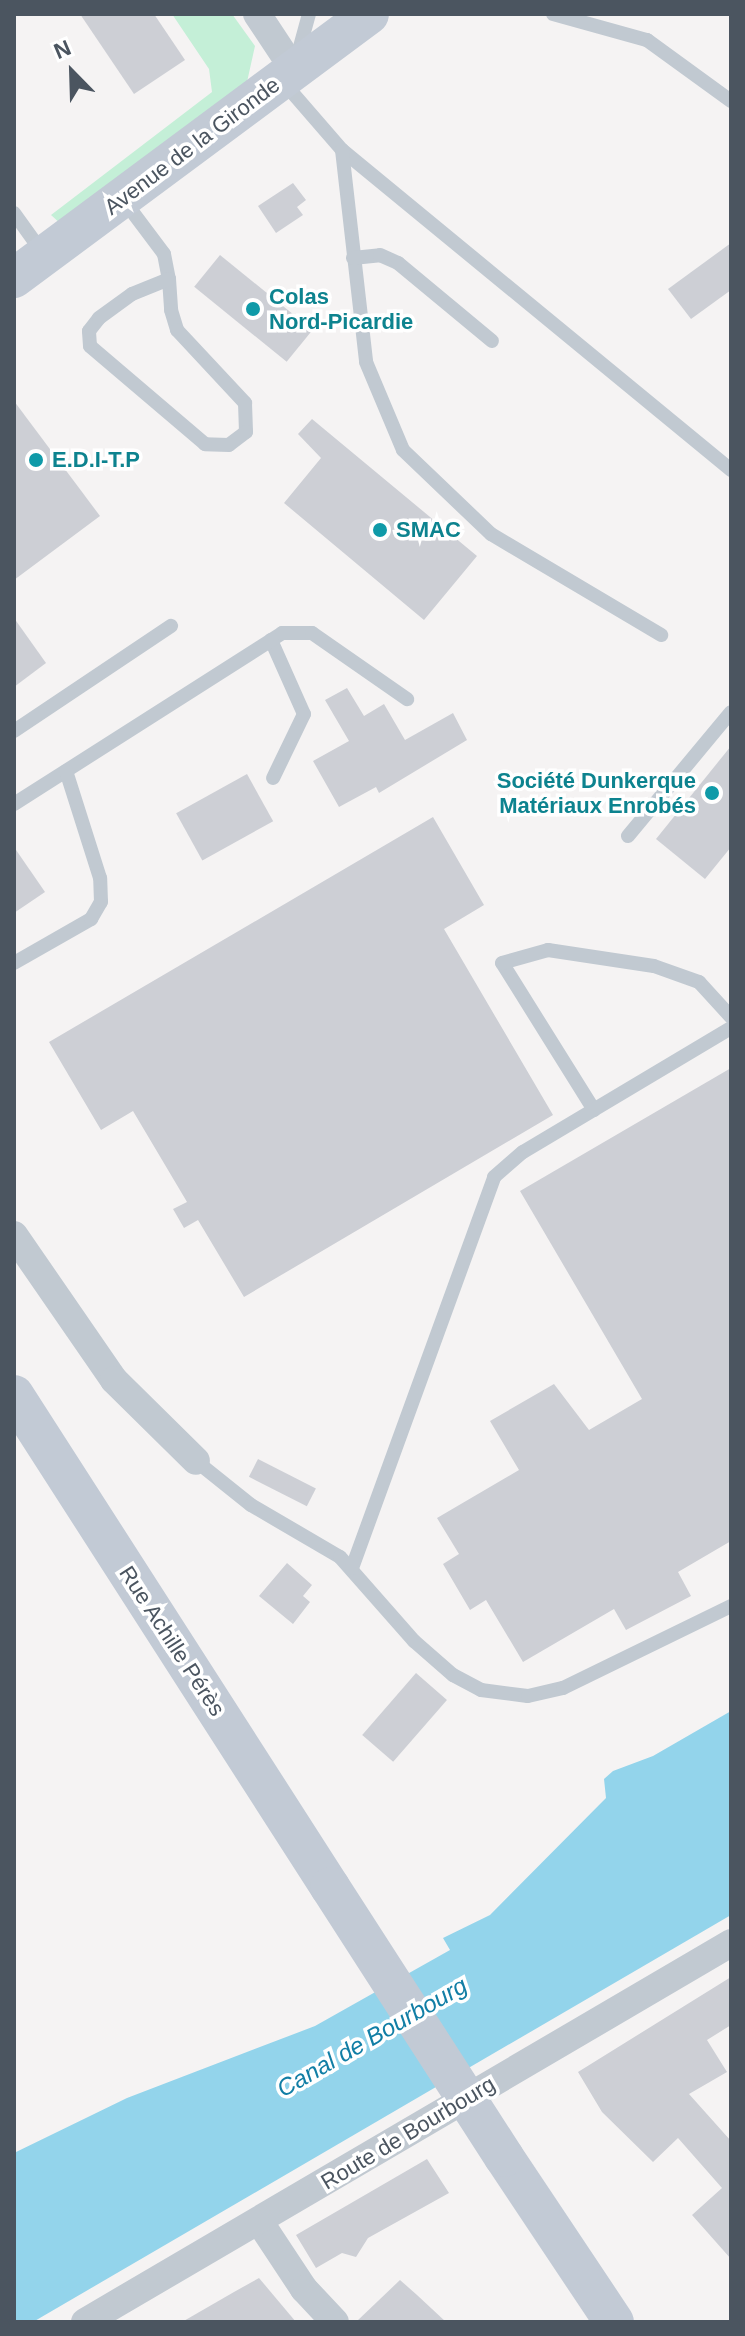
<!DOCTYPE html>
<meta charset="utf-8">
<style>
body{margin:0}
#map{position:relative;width:745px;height:2336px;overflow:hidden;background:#f5f3f3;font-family:Arial,sans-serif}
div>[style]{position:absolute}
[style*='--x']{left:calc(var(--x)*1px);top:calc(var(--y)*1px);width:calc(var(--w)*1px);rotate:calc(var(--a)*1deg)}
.green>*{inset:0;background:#c4efd7}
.water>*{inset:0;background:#93d4eb}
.building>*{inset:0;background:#cdcfd5;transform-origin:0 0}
.lane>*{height:14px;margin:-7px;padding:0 7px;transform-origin:7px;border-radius:7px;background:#c1c9d1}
.street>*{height:28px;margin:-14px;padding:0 14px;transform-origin:14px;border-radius:14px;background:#c1c9d1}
.secondary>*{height:40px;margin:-20px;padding:0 20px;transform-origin:20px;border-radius:20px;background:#c2cad5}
.secondary-bridge>*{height:40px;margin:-20px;padding:0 20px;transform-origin:20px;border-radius:20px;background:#c2cad5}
.dots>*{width:22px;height:22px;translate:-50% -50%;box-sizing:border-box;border:4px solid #fff;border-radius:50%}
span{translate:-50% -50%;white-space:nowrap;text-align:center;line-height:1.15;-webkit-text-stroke:7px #fff;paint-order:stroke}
.street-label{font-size:22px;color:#4b5560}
.culture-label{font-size:22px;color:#0d838f;font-weight:700}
.left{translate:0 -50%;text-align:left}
.right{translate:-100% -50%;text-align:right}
.water-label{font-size:24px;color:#117ea5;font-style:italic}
.frame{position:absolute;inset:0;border:16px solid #4b5560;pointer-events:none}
.north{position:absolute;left:32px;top:32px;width:80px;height:80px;-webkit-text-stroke:6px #fff;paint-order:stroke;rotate:337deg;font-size:22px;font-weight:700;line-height:32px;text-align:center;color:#4b5560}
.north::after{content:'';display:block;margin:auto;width:28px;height:36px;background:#4b5560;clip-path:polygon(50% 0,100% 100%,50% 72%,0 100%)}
</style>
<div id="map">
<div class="green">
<i style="clip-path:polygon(172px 14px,232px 14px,255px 46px,245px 91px,62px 225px,51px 215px,212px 92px,209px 69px)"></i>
</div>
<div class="water">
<i style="clip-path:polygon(731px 1711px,731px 1915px,33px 2322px,14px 2322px,14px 2153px,127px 2098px,315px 2026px,450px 1950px,443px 1938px,490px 1915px,606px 1798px,604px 1779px,613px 1771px,653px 1756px)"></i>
</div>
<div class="building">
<i style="clip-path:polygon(80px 14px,154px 14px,185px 60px,134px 94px)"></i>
<i style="clip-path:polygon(293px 183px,306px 200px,297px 207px,303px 215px,276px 233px,258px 206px)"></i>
<i style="clip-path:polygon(731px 243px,731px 290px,691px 319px,668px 289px)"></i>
<i style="left:220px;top:255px;width:119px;height:41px;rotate:39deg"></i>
<i style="clip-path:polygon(14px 401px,100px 516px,14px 580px)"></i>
<i style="clip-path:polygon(312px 419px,477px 556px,424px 620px,284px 503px,321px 458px,298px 434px)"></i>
<i style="clip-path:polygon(14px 618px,46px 663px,14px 687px)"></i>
<i style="clip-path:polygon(347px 688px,364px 716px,384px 704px,405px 740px,453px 713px,467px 740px,379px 793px,376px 787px,339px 807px,313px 761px,349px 741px,325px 700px)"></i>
<i style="clip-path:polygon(731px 746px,731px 847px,705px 879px,656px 839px)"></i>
<i style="left:247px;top:774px;width:54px;height:81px;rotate:61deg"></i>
<i style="clip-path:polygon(433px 817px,484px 905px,444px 929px,553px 1115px,244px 1297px,198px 1220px,184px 1228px,173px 1209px,187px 1202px,133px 1111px,101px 1130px,49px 1042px)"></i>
<i style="clip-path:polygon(14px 847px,45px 892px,14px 913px)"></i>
<i style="clip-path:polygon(731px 1068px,731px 1541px,678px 1572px,691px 1596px,626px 1630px,614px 1609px,523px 1662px,486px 1600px,470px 1610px,443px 1564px,459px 1554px,437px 1518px,519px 1470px,490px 1421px,554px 1384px,589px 1430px,642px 1399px,520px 1191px)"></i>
<i style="left:258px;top:1459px;width:65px;height:20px;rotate:27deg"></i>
<i style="clip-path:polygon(287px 1563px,312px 1585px,303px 1596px,310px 1602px,293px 1624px,259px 1596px)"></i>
<i style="left:416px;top:1673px;width:41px;height:82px;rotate:41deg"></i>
<i style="clip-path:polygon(731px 1977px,731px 2025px,707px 2040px,727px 2072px,689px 2094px,731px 2141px,731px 2259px,692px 2215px,722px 2188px,678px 2138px,653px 2162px,602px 2112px,578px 2072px)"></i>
<i style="clip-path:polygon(427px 2159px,449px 2193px,368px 2238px,356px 2257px,342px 2253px,316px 2268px,296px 2235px)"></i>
<i style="clip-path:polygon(259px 2278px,296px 2322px,182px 2322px,234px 2292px)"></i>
<i style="clip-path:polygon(400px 2280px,417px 2295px,446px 2322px,356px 2322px)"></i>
</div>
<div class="lane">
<i style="--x:553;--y:14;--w:98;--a:15.5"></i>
<i style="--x:647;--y:40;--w:104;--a:36"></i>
<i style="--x:298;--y:54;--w:41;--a:-74.6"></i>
<i style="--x:284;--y:83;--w:89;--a:49.1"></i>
<i style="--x:342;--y:150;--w:504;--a:39.44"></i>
<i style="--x:342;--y:150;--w:213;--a:83.5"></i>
<i style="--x:366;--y:362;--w:95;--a:67.2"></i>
<i style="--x:403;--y:450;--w:122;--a:43.7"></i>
<i style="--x:491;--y:534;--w:198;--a:30.7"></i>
<i style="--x:122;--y:198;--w:70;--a:53.1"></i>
<i style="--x:164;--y:254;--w:25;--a:79"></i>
<i style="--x:169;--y:279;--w:31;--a:86"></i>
<i style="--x:171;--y:310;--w:21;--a:73"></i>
<i style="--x:177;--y:330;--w:100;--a:47"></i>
<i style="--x:245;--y:403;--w:29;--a:88"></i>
<i style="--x:246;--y:432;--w:21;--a:143"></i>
<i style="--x:229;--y:445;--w:24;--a:-178"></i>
<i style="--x:205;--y:444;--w:151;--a:-139.6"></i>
<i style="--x:90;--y:346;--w:15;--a:-94"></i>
<i style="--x:89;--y:331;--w:16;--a:-52"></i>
<i style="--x:99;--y:318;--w:41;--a:-36"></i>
<i style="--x:132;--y:294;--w:40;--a:-22"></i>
<i style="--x:14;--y:213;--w:48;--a:54.3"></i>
<i style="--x:353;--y:258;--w:27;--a:-6"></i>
<i style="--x:380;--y:255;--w:20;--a:24"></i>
<i style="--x:398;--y:263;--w:122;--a:39.7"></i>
<i style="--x:271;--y:640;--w:81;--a:66"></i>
<i style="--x:304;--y:714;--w:71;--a:115.8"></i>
<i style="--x:14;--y:731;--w:189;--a:-33.8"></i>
<i style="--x:14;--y:804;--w:318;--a:-32.5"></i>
<i style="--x:282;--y:633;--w:30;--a:0"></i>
<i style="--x:312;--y:633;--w:116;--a:34.8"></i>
<i style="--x:628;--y:836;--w:161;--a:-50.3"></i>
<i style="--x:14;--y:963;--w:89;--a:-29.7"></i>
<i style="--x:91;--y:919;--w:20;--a:-60"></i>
<i style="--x:101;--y:902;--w:24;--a:-92"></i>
<i style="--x:100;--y:878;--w:112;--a:-107.6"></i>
<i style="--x:594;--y:1110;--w:173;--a:-122"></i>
<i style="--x:502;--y:963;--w:48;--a:-15.8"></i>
<i style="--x:548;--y:950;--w:107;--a:8.6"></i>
<i style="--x:654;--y:966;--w:48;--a:19.6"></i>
<i style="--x:699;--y:982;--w:47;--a:47.6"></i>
<i style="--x:196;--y:1461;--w:70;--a:38.7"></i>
<i style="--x:251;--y:1505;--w:103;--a:30.3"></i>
<i style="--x:340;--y:1557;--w:112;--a:48.6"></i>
<i style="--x:414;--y:1641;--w:52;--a:41.1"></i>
<i style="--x:453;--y:1675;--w:32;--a:28"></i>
<i style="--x:481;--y:1690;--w:47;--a:7.3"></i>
<i style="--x:528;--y:1696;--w:36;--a:-13"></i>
<i style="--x:563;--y:1688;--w:187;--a:-26"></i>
<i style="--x:352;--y:1568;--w:416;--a:-70"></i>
<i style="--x:494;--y:1177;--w:38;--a:-41"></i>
<i style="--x:523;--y:1152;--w:242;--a:-30.8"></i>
</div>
<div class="street">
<i style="--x:257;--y:14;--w:67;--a:56.5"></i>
<i style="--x:14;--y:1235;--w:176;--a:55.4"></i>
<i style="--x:114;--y:1380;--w:115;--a:44.6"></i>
<i style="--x:259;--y:2221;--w:82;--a:56.5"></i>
<i style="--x:304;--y:2289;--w:45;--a:46.8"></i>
<i style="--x:85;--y:2322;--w:749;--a:-30.4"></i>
</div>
<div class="secondary">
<i style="--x:14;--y:278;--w:442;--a:-36.6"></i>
<i style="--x:14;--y:1395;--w:585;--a:57.29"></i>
<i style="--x:504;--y:2157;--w:198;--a:56.3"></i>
</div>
<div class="secondary-bridge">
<i style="--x:330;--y:1887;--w:321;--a:57.2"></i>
</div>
<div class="dots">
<i style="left:253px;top:309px;background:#0f9aa8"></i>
<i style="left:36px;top:460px;background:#0f9aa8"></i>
<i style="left:380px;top:530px;background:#0f9aa8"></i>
<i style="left:712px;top:793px;background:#0f9aa8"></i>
</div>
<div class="street-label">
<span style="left:192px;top:146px;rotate:-37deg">Avenue de la Gironde</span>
<span style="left:172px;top:1641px;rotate:57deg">Rue Achille Pérès</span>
<span style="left:408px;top:2133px;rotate:-31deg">Route de Bourbourg</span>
</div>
<div class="culture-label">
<span class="left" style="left:269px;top:309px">Colas<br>Nord-Picardie</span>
<span class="left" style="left:52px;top:460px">E.D.I-T.P</span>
<span class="left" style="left:396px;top:530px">SMAC</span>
<span class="right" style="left:696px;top:793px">Société Dunkerque<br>Matériaux Enrobés</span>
</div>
<div class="water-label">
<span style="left:372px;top:2037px;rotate:-30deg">Canal de Bourbourg</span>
</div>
<div class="frame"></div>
<div class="north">N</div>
</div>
